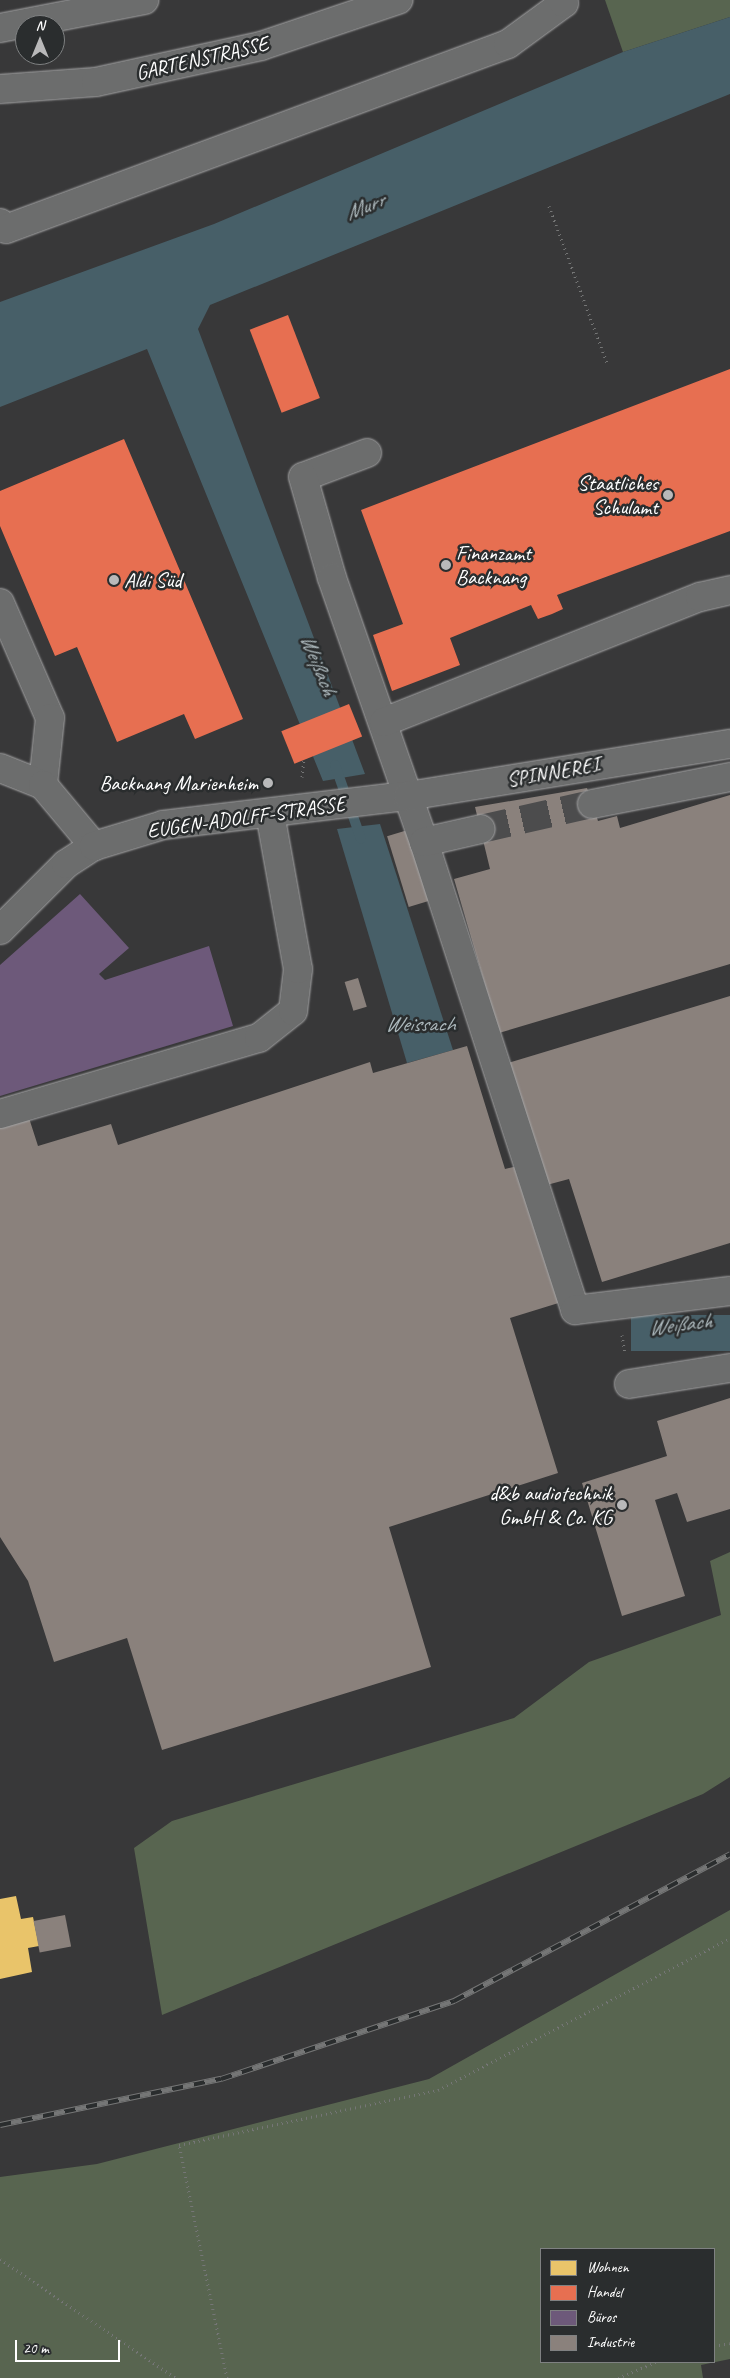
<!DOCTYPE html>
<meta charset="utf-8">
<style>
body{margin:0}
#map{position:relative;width:730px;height:2378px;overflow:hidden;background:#383839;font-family:Caveat,sans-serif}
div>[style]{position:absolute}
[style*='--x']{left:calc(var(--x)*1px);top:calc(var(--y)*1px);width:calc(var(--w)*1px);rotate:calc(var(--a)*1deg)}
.green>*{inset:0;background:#586550}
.water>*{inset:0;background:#475f68;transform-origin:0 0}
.homes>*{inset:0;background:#e9c46a}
.shops>*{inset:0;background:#e76f51;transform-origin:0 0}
.offices>*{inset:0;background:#6d597a}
.industry>*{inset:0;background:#8a817c;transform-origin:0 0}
.stream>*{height:10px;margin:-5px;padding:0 5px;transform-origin:5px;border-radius:5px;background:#475f68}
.minor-tunnel>*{height:28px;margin-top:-14px;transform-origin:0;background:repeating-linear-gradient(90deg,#4c4c4d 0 28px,transparent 0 42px)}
.path>*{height:3px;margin-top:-1.5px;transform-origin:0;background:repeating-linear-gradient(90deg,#757676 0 1px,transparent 0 5px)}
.roads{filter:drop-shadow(0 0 1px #a5a5a6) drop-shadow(0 0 1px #a5a5a6)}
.minor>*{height:28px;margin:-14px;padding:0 14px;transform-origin:14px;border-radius:14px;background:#6c6d6d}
.rail>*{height:5.5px;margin-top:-2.75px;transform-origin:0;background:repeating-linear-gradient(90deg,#2a2d2e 0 11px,#757676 0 22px);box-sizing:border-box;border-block:1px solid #757676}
.dots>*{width:14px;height:14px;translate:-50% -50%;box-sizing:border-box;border:2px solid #2a2d2e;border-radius:50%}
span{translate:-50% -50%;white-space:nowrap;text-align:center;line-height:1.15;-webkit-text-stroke:5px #2a2d2e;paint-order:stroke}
.street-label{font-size:21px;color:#fff}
.poi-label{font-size:21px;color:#fff}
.right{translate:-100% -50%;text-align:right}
.left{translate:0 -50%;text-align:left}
.water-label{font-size:22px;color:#adb9bd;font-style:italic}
.legend{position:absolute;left:540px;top:2248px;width:175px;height:115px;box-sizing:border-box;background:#2a2d2e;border:1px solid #7f8182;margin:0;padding:6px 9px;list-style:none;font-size:15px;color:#fff}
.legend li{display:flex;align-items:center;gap:10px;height:25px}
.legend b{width:25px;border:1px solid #7f8182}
.north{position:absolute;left:15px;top:15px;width:50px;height:50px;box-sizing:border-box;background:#2a2d2e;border:1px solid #7f8182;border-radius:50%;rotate:0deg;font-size:14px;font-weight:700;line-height:20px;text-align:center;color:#fff}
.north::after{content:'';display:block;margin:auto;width:18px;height:22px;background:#b9b9ba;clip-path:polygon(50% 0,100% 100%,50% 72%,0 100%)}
.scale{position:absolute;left:15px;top:2340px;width:105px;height:22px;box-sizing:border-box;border:2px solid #fff;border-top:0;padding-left:6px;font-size:15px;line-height:18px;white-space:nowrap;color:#fff;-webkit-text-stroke:4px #2a2d2e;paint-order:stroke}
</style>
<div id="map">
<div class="green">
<i style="clip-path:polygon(605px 0,730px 0,730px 17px,623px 52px)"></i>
<i style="clip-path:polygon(730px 1552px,730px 1777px,703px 1794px,162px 2015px,134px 1848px,172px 1821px,514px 1718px,589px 1662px,721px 1615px,710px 1561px)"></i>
<i style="clip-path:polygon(evenodd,730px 1910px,730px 2359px,701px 2365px,703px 2378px,0 2378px,0 2177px,97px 2164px,429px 2079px,730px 1910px,541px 2249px,714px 2249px,714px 2362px,541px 2362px,541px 2249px)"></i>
</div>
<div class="water">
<i style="clip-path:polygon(730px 17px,730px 94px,210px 305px,198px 329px,365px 774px,323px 781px,147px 349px,0 407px,0 302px,214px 224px,623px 52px)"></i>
<i style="clip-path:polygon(380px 824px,453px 1050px,407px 1063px,337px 829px)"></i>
<i style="left:730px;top:1315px;width:36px;height:99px;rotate:90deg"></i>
</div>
<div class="homes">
<i style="clip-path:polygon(16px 1896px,21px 1919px,33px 1917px,39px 1946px,28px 1948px,32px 1972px,0 1979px,0 1899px)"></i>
</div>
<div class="shops">
<i style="left:288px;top:315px;width:89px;height:41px;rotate:69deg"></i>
<i style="clip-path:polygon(730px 369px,730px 531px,557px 595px,563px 609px,552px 614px,538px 619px,531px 605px,450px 638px,460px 665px,392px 691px,373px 635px,403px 624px,361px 510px)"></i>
<i style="clip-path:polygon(124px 439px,243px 719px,195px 739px,184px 714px,117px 742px,77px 647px,55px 656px,0 526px,0 491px)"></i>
<i style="left:349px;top:704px;width:35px;height:73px;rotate:68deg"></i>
</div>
<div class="offices">
<i style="clip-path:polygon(80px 894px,129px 948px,99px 974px,105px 980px,209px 946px,233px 1026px,0 1096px,0 965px)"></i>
</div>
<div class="industry">
<i style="clip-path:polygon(587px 788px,598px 821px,617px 816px,620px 828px,730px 795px,730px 964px,499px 1033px,454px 879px,490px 869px,475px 807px)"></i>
<i style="left:411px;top:829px;width:74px;height:25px;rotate:73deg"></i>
<i style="left:358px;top:978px;width:30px;height:14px;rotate:73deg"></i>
<i style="clip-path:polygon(730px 996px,730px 1243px,602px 1282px,569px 1179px,543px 1186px,505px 1064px)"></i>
<i style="clip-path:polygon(467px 1046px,505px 1169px,518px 1166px,565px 1301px,510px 1318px,558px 1473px,389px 1527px,431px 1667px,162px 1750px,127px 1638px,54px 1662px,28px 1581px,0 1537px,0 1127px,29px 1118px,38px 1146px,111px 1124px,118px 1145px,370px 1062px,373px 1073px)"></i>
<i style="clip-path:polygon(730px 1398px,730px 1509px,687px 1522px,677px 1493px,655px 1500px,685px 1596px,622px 1616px,582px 1483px,667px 1456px,657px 1421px)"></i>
<i style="left:65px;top:1915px;width:32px;height:32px;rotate:79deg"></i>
</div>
<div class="stream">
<i style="--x:335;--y:765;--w:78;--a:70.6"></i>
</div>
<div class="minor-tunnel">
<i style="--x:481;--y:829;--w:114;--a:-12.7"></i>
</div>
<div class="path">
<i style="--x:549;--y:206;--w:167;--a:69.7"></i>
<i style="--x:302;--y:777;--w:18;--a:-84"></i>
<i style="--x:622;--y:1335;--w:19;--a:81"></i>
<i style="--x:0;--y:2259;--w:212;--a:34.1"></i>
<i style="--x:714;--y:2346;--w:16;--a:-11"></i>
<i style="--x:227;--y:2378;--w:238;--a:-101.6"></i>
<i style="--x:179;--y:2145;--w:265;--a:-12"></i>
<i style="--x:438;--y:2090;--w:329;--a:-27.5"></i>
<i style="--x:618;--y:2378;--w:41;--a:-22.8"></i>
</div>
<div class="roads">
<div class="minor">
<i style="--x:0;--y:28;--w:147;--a:-11"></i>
<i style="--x:0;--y:89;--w:96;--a:-4.2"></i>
<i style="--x:96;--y:82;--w:169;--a:-12.3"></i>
<i style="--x:261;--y:46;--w:145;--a:-18.6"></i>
<i style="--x:0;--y:223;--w:8;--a:45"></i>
<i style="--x:6;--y:229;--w:535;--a:-20.23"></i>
<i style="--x:508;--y:44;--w:69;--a:-36.2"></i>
<i style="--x:564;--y:3;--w:4;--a:-124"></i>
<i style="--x:367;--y:453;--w:68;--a:159.4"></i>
<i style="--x:303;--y:477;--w:105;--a:74"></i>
<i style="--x:332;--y:578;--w:280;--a:70.8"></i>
<i style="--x:424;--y:842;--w:492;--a:72.1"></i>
<i style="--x:575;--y:1310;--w:156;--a:-7"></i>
<i style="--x:0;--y:603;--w:125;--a:66.5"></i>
<i style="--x:50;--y:718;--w:67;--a:96"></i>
<i style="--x:43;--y:785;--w:46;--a:-158.4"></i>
<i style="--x:384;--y:722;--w:340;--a:-21.6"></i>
<i style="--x:700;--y:597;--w:31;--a:-13"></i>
<i style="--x:43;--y:785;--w:80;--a:50.1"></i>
<i style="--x:592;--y:804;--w:141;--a:-11.1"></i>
<i style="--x:424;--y:842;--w:58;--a:-12.8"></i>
<i style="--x:0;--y:930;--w:93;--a:-45"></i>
<i style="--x:66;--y:864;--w:33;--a:-33"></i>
<i style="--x:94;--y:846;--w:72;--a:-16.9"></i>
<i style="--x:163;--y:825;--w:247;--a:-6.8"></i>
<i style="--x:408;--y:796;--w:326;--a:-9.2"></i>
<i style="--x:0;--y:1114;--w:270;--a:-16.4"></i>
<i style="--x:259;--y:1038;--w:43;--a:-38.5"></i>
<i style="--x:293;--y:1011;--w:42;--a:-83.2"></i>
<i style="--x:298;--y:969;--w:158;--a:-100.2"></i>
<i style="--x:629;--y:1384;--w:102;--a:-9"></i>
</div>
</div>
<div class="rail">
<i style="--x:0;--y:2125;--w:226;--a:-11.8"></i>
<i style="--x:221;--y:2079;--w:246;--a:-18.5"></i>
<i style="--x:454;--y:2001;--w:313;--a:-28"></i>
</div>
<div class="dots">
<i style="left:668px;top:495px;background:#b9b9ba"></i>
<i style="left:446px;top:565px;background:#b9b9ba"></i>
<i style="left:114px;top:580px;background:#b9b9ba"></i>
<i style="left:268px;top:783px;background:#b9b9ba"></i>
<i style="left:622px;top:1505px;background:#b9b9ba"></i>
</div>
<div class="street-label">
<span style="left:202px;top:58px;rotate:-13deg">GARTENSTRASSE</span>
<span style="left:553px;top:772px;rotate:-10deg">SPINNEREI</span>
<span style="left:246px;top:817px;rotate:-8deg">EUGEN-ADOLFF-STRASSE</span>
</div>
<div class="poi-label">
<span class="right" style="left:658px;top:495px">Staatliches<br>Schulamt</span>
<span class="left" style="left:456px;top:565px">Finanzamt<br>Backnang</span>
<span class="left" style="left:124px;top:580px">Aldi Süd</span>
<span class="right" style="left:258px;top:783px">Backnang Marienheim</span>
<span class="right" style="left:612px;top:1505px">d&amp;b audiotechnik<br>GmbH &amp; Co. KG</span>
</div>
<div class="water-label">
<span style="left:365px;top:207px;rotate:-22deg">Murr</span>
<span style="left:318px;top:665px;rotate:68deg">Weißach</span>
<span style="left:420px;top:1025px">Weissach</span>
<span style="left:680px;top:1325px;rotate:-7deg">Weißach</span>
</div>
<ul class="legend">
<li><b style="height:14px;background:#e9c46a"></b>Wohnen</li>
<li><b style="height:14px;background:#e76f51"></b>Handel</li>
<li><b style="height:14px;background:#6d597a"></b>Büros</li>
<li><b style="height:14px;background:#8a817c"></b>Industrie</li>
</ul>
<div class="north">N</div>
<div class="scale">20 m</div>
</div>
